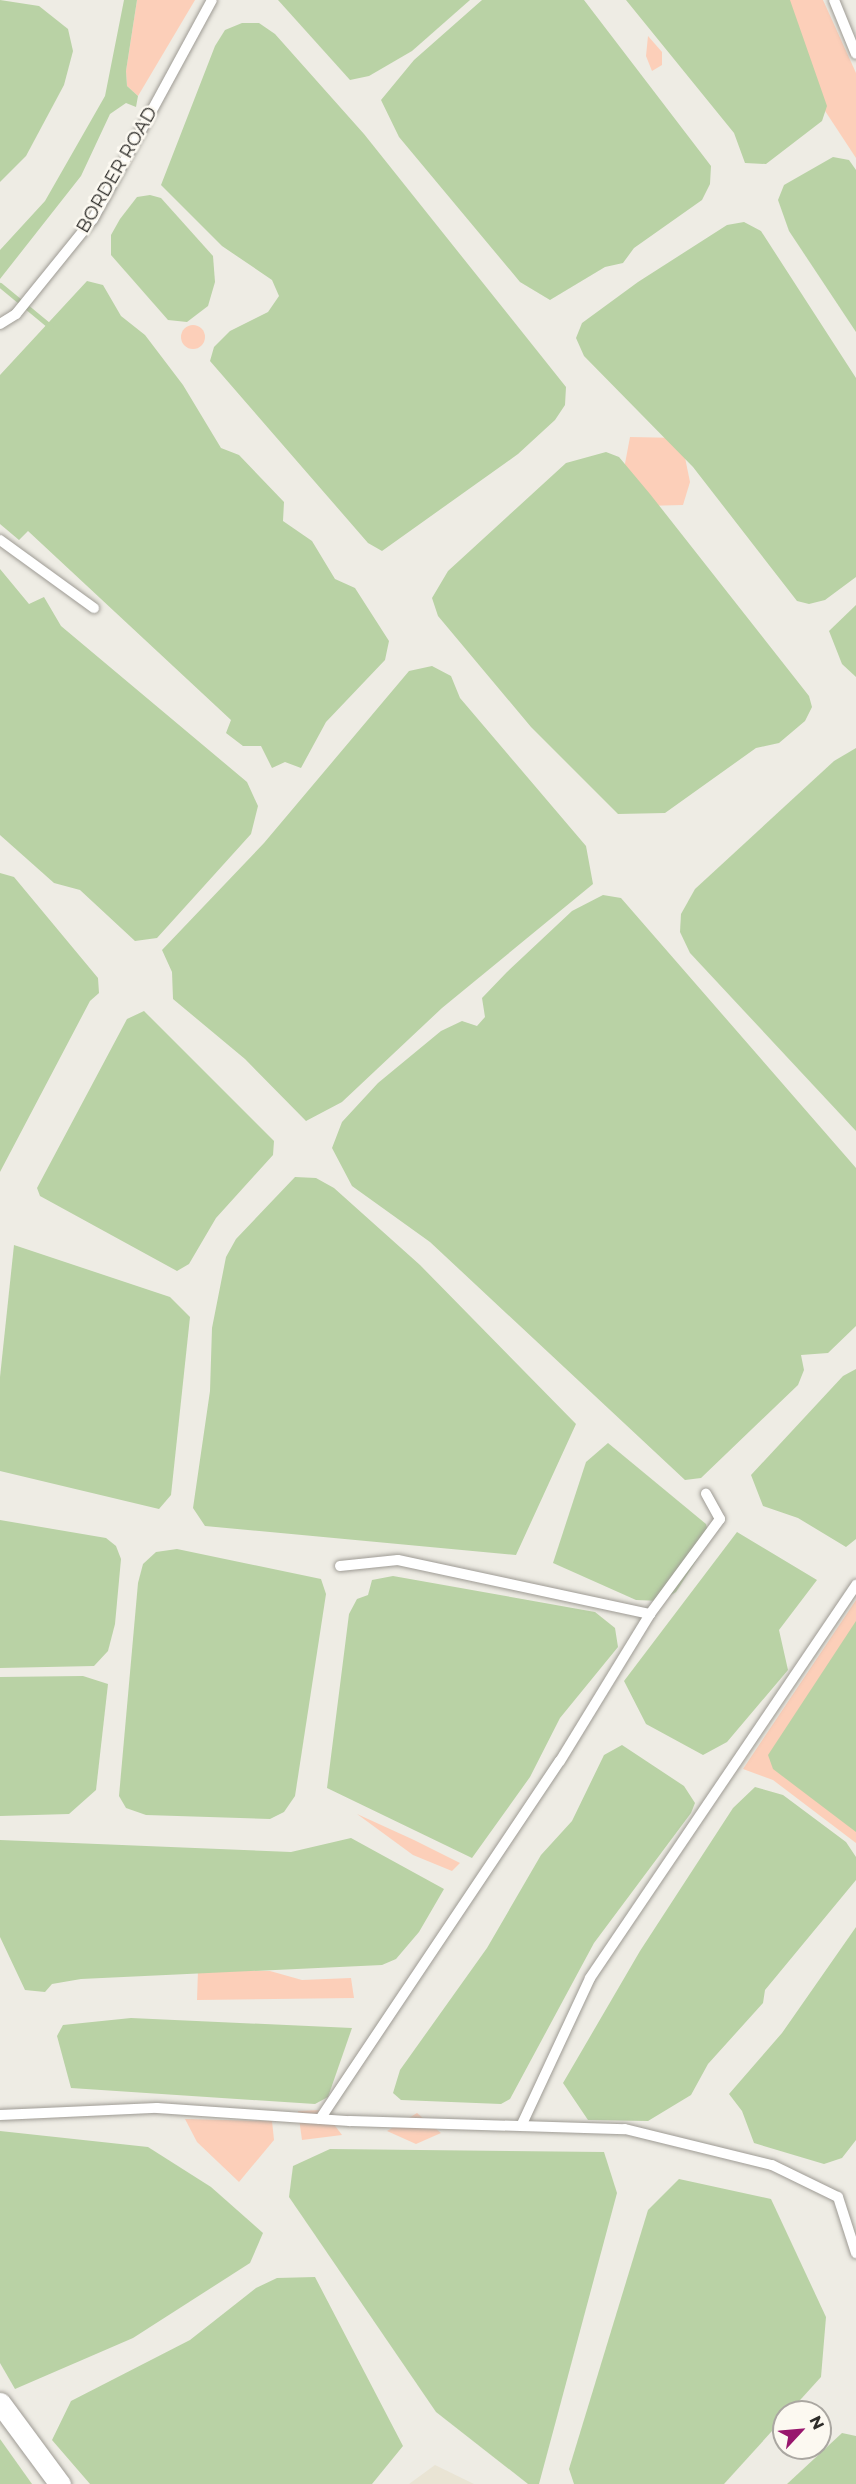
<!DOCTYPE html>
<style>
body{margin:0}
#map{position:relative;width:856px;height:2484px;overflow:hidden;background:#eeece4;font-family:Montserrat,sans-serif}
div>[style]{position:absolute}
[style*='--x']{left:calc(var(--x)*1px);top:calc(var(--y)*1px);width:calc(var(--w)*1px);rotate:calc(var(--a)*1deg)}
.built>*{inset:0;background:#e9e4d4}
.green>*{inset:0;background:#fccfb9}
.round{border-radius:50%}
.water>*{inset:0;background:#b9d2a5}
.stream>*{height:5px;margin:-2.5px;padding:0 2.5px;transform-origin:2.5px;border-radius:2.5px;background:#b9d2a5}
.roads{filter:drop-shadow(0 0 2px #9e9b94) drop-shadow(0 0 2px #9e9b94)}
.service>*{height:10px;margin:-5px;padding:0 5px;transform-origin:5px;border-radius:5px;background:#fff}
.minor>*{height:21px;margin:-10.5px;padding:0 10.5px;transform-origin:10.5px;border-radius:10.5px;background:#fff}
span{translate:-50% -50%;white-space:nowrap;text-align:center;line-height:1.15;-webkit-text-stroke:5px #fcf9f1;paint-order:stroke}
.street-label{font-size:18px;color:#2e2d2a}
.north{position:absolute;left:772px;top:2400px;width:60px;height:60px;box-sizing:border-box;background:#fcf9f1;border:2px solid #aaa7a1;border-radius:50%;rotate:64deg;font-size:16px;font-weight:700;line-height:24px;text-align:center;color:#2e2d2a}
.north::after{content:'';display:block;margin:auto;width:21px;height:27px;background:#98166d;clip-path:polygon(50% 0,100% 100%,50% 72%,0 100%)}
</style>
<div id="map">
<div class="built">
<i style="clip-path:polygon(435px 2465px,474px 2484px,409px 2484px)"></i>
</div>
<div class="green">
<i style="clip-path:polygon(137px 0,195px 0,138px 96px,127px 86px,126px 71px)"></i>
<i style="clip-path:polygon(777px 0,823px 0,856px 73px,856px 158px,810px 88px)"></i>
<i style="clip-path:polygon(648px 36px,662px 52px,662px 65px,652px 71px,646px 56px)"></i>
<i class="round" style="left:181px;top:325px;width:24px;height:24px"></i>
<i style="clip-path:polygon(630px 437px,681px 438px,690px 482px,683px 505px,645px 506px,621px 485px)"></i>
<i style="clip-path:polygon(856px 1600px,856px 1843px,773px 1780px,743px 1769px)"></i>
<i style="clip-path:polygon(357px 1814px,414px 1840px,460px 1863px,452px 1871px,413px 1855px)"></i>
<i style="clip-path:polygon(198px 1970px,270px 1971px,302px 1980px,351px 1978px,354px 1998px,197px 2000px)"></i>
<i style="clip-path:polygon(323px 2110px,342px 2135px,302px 2140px,298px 2111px)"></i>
<i style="clip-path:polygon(417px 2113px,441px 2133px,416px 2144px,387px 2131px)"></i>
<i style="clip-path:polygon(185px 2119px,272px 2121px,274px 2140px,239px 2182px,197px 2142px)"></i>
</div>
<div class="water">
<i style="clip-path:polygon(0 0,39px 6px,68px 29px,73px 51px,64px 85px,26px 156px,0 182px)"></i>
<i style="clip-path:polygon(124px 0,137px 0,126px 71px,127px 86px,138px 96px,136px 107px,126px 103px,110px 114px,81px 176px,0 279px,0 250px,45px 201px,105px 96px)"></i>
<i style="clip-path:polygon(278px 0,470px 0,412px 51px,369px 76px,350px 80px)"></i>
<i style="clip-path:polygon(482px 0,584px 0,711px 166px,710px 184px,702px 200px,634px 248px,623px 263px,605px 267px,550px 300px,520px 282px,399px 137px,381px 100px,414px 60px)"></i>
<i style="clip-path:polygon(626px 0,790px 0,827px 106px,822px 121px,766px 164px,745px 163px,734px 133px)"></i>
<i style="clip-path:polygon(242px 23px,259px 23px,275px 34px,364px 134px,566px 387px,565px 405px,555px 420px,518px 454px,382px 551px,368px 543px,210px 361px,214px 347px,230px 331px,268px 312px,279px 296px,272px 280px,222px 246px,161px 185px,215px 46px,225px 30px)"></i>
<i style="clip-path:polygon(833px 157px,849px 160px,856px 170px,856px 332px,789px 231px,778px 200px,784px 185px)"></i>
<i style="clip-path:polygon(150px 195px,161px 198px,213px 256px,215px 282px,208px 306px,187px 322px,168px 320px,111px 255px,111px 235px,120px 219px,137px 197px)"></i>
<i style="clip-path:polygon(744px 222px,761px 231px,856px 378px,856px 577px,825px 600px,809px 604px,797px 601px,693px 467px,584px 356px,576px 338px,582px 323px,638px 282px,727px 225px)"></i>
<i style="clip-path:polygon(87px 281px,103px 285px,121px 316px,145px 335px,183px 385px,221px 448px,239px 455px,284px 502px,283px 521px,312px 541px,335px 579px,355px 588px,389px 641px,385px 660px,326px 722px,301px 768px,285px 762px,272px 768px,261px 746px,243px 746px,226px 733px,231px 720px,28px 531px,19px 540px,0 524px,0 375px)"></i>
<i style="clip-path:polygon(606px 452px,619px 457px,650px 494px,809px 696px,812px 707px,805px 721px,779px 743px,756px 748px,665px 813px,618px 814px,531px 727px,438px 616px,432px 598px,448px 571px,566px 463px)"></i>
<i style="clip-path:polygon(0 569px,29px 604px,44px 597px,61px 626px,247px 782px,258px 806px,251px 834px,157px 938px,135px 941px,80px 890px,54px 883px,0 835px)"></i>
<i style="clip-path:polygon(856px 605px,856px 677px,842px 664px,829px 631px)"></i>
<i style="clip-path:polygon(432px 666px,451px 676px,460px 698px,586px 846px,593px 884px,442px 1008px,342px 1102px,306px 1121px,245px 1059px,173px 999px,172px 972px,162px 950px,264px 843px,409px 671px)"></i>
<i style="clip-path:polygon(856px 748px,856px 1131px,690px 953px,680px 932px,681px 914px,695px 889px,834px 761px)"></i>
<i style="clip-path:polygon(0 873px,14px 877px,98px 978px,99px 993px,90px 1001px,0 1172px)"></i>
<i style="clip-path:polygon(603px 895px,621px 898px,856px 1168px,856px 1326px,828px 1353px,801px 1355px,804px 1370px,798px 1385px,701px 1478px,685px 1480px,430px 1242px,352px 1186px,332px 1148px,342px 1122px,378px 1083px,441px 1031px,462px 1021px,477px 1026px,485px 1017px,482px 998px,507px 972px,572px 911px)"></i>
<i style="clip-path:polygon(144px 1011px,274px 1141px,273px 1155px,216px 1218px,189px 1264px,177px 1271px,40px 1196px,37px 1188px,127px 1019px)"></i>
<i style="clip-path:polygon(295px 1177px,316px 1178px,334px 1188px,420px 1265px,576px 1424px,516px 1555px,205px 1526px,193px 1508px,210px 1391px,212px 1328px,226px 1257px,236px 1239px)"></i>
<i style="clip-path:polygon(14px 1245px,170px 1297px,190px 1317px,171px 1495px,159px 1509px,0 1471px,0 1377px)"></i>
<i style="clip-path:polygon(856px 1369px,856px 1539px,846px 1547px,798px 1518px,763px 1506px,751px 1475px,843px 1376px)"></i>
<i style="clip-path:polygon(608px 1443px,706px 1524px,710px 1539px,676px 1592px,661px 1601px,636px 1600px,553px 1563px,586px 1462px)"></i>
<i style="clip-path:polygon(0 1520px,106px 1538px,116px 1546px,121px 1559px,115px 1624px,108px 1651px,94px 1666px,0 1668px)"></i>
<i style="clip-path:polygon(737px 1532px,817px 1580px,779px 1630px,788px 1670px,727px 1742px,703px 1755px,646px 1724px,624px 1681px)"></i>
<i style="clip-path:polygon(177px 1549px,321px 1579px,326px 1594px,295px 1796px,284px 1812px,270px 1819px,146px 1815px,126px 1808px,119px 1796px,138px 1583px,143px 1564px,156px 1552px)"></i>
<i style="clip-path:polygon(393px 1576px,595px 1612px,615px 1628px,618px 1647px,560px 1718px,530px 1777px,472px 1858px,327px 1788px,349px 1614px,357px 1599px,368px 1595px,372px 1580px)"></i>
<i style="clip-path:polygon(856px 1621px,856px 1832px,773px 1769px,768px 1755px)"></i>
<i style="clip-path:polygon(83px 1676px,108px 1684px,96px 1790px,69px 1814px,0 1816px,0 1677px)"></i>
<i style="clip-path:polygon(622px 1745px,684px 1786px,695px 1803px,691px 1813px,594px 1943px,510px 2099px,501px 2104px,401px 2100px,393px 2093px,400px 2070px,487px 1948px,541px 1855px,572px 1821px,604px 1755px)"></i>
<i style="clip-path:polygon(755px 1787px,783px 1795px,846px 1842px,856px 1857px,856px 1880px,765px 1990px,763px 2003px,708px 2064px,691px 2095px,648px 2121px,588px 2120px,563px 2083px,640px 1951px,733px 1808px)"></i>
<i style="clip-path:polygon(351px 1838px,444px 1889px,419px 1932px,396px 1959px,382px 1965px,81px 1979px,52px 1984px,45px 1992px,25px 1990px,0 1937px,0 1840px,291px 1852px)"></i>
<i style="clip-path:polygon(856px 1927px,856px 2140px,842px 2158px,824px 2164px,754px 2143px,742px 2111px,729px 2094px,782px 2033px)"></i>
<i style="clip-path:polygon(131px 2018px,352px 2028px,328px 2097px,315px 2104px,71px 2088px,57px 2036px,63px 2025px)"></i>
<i style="clip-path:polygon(0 2131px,148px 2147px,211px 2187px,263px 2233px,250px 2263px,133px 2338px,15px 2389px,0 2363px)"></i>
<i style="clip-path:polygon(330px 2149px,604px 2152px,617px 2193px,539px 2484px,528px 2484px,436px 2412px,289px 2197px,293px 2166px)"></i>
<i style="clip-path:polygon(679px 2179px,771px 2199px,826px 2317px,821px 2377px,724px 2484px,574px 2484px,569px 2469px,648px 2210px)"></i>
<i style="clip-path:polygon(315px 2277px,403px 2446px,372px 2484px,90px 2484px,52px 2440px,71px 2401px,190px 2340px,256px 2288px,277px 2278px)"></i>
<i style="clip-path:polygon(842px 2433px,856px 2436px,856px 2484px,787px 2484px)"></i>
<i style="clip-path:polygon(0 2439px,32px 2484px,0 2484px)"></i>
</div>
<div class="stream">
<i style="--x:0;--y:285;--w:66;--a:39.5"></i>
</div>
<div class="roads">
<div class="service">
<i style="--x:834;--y:0;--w:58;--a:67.8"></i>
<i style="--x:0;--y:324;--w:19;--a:-32"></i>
<i style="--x:16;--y:314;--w:122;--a:-51"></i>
<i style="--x:93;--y:219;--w:249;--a:-61.5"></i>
<i style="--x:0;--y:540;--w:116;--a:35.9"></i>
<i style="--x:340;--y:1566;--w:58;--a:-5.9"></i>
<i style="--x:398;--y:1560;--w:258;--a:12.1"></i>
<i style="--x:0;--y:2115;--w:157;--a:-2.6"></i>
<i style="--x:157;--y:2108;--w:193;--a:3.9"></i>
<i style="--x:350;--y:2121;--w:275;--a:1.7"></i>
<i style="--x:625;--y:2129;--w:151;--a:13.8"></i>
<i style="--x:772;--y:2165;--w:73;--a:25.9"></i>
<i style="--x:838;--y:2197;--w:59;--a:72.2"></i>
<i style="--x:320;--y:2119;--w:431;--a:-56.2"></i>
<i style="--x:560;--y:1761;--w:172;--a:-58.5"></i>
<i style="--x:650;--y:1614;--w:118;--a:-53.6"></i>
<i style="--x:720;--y:1519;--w:29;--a:-119"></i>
<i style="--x:522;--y:2124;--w:161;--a:-65"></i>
<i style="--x:590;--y:1978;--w:475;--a:-55.9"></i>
</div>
<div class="minor">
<i style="--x:0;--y:2403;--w:101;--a:53.5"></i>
</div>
</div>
<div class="street-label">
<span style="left:117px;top:170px;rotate:-60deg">BORDER ROAD</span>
</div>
<div class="north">N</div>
</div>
